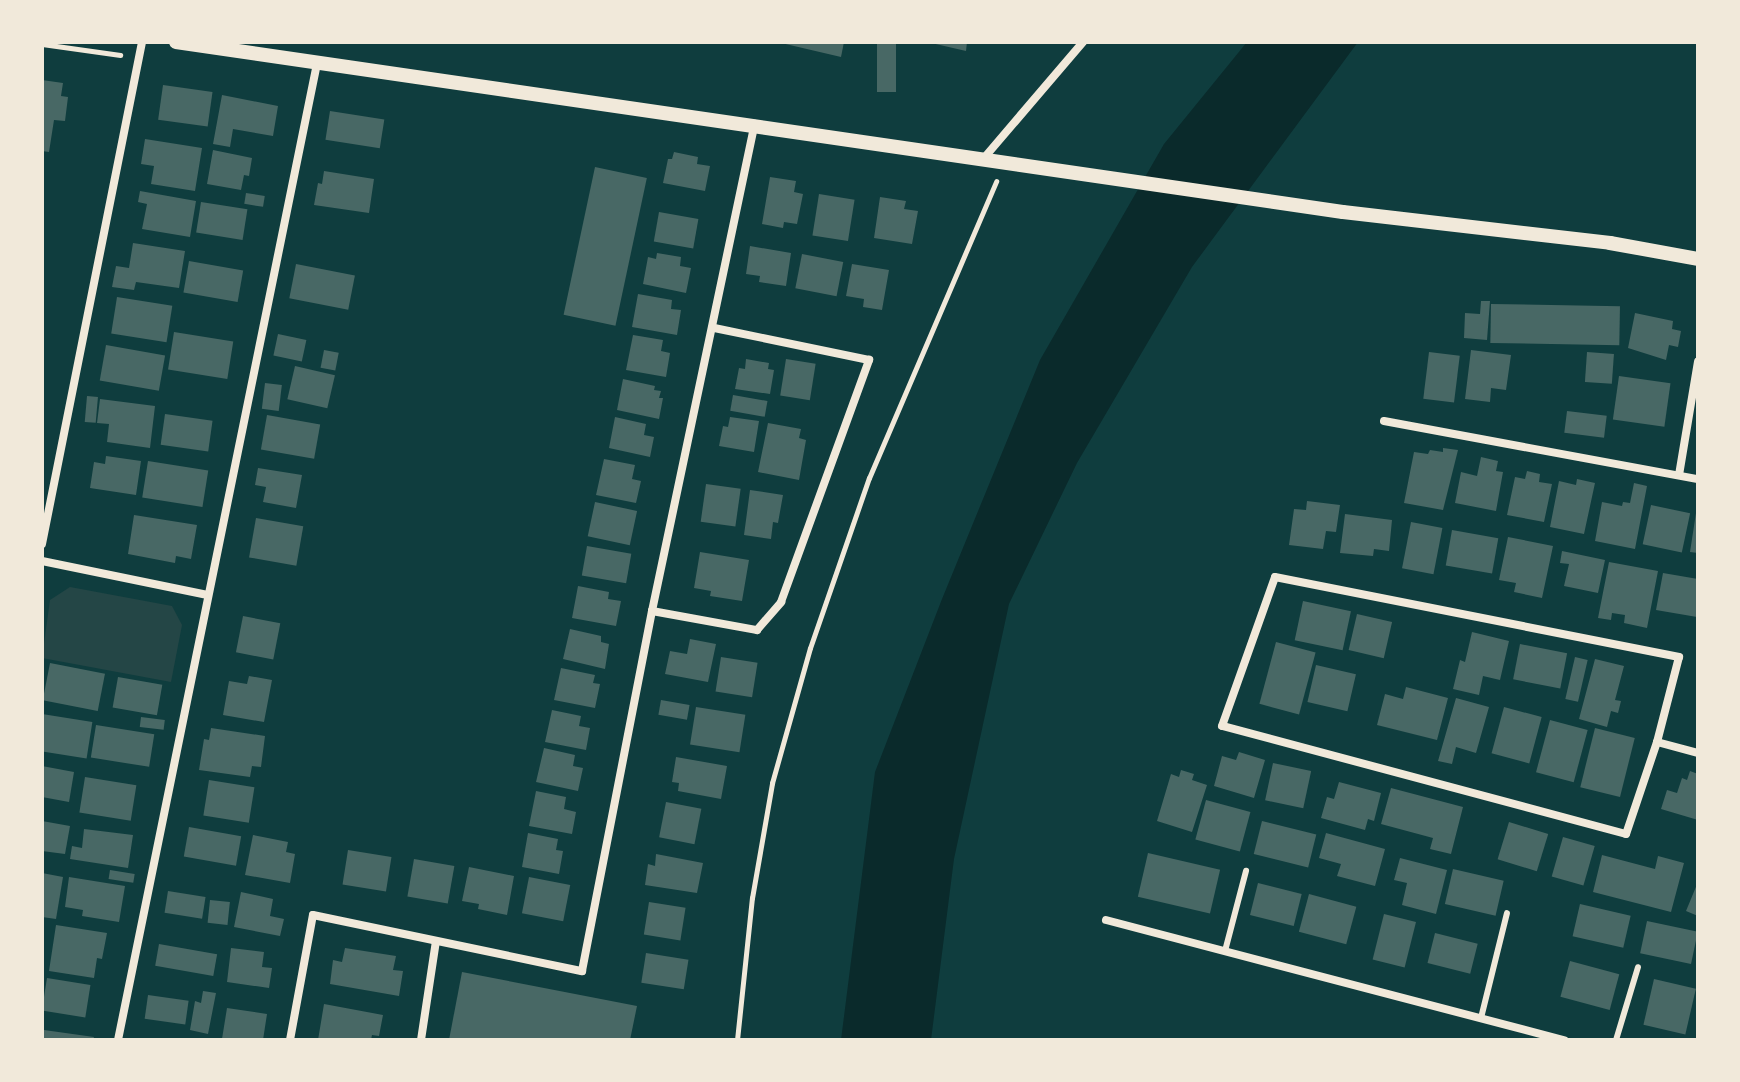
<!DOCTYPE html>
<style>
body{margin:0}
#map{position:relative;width:1740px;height:1082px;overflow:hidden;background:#0f3d3e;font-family:"Sofia Sans Condensed",sans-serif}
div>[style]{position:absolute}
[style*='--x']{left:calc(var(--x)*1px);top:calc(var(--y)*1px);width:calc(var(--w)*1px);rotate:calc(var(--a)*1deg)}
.green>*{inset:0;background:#244646}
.water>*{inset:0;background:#0a2a2b}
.building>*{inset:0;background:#486865;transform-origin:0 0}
.path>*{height:5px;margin:-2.5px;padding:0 2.5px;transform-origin:2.5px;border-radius:2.5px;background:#f1e9da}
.service>*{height:6px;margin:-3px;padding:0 3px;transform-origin:3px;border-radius:3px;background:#f1e9da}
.minor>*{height:8px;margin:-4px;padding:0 4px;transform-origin:4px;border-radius:4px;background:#f1e9da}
.tertiary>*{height:14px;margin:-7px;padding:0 7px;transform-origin:7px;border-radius:7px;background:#f1e9da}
span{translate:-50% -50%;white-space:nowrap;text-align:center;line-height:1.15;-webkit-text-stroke:8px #f1e9da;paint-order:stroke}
.frame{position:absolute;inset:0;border:44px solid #f1e9da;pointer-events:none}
</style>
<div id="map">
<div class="green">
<i style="clip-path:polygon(70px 587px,172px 606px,182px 625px,171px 682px,42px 658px,50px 600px)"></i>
</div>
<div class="water">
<i style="clip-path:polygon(1247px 42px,1358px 42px,1192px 267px,1077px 463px,1009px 604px,954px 859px,931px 1040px,841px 1040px,875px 772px,942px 599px,1040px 360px,1164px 144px)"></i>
</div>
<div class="building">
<i style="clip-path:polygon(777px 42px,844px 42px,841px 57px)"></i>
<i style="left:877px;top:42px;width:19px;height:50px"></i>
<i style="clip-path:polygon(927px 42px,967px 42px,966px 51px)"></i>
<i style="clip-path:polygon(42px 80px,63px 83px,61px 96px,68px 97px,65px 121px,54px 120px,49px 152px,42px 151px)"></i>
<i style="left:163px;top:85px;width:50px;height:35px;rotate:8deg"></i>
<i style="clip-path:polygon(222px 95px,278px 106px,273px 136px,233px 129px,230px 147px,213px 144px)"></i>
<i style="left:330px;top:111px;width:55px;height:29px;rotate:9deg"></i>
<i style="clip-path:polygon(145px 139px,202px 148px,195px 191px,151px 184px,154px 166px,141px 164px)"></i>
<i style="clip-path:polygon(213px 150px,252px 158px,249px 176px,244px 175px,241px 190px,207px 184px)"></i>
<i style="clip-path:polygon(674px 152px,698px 157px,697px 164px,710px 166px,705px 191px,663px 183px,668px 159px,672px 159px)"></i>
<i style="left:595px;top:167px;width:53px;height:151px;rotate:12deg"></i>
<i style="clip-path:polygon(324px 171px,374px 179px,369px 213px,314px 205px,318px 183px,322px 184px)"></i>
<i style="clip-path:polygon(770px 177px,796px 181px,794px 192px,803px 194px,797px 224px,784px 222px,783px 228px,762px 224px)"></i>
<i style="clip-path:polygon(140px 191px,196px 201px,190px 237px,142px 229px,147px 204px,138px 202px)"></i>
<i style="left:246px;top:193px;width:19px;height:11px;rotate:9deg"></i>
<i style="left:819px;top:194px;width:36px;height:42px;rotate:9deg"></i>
<i style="clip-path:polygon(880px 197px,906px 201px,904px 209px,918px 211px,912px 244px,874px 238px)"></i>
<i style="left:201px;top:202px;width:47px;height:31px;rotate:9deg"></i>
<i style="left:659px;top:212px;width:40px;height:30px;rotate:10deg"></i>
<i style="clip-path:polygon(133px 243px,185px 251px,179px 288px,136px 282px,134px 290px,112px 287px,116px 266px,129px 268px)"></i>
<i style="clip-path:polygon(750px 246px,791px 253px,786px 286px,759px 282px,760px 276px,746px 274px)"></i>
<i style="clip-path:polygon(657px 253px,681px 257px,680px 266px,691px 268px,686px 293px,643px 284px,648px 257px,656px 259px)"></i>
<i style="left:802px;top:254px;width:42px;height:35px;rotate:11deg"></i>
<i style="left:189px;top:261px;width:55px;height:32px;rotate:10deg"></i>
<i style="left:296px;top:264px;width:60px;height:35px;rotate:11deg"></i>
<i style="clip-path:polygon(852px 264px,889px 270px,882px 310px,863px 307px,864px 299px,846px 296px)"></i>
<i style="clip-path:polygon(638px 294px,672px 300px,671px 309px,681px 310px,677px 335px,632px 327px)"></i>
<i style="left:117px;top:297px;width:56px;height:37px;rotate:9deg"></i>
<i style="clip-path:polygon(1481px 301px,1490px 301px,1487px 340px,1464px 338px,1465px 313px,1480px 314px)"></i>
<i style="left:1491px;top:304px;width:129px;height:39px;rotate:1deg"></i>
<i style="clip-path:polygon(1635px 313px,1673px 321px,1672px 329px,1681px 331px,1678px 347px,1669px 345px,1666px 360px,1628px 348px)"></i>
<i style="left:174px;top:332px;width:60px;height:38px;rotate:9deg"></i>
<i style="left:278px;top:334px;width:29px;height:22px;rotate:12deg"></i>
<i style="clip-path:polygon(633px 335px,663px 340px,661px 351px,670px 353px,666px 377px,626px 370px)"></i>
<i style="left:106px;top:345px;width:60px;height:36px;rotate:10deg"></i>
<i style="left:324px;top:350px;width:15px;height:18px;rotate:11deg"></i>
<i style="clip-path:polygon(1471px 350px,1511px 355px,1506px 390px,1491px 388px,1490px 402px,1465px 399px)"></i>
<i style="left:1429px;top:352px;width:31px;height:47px;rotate:7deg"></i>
<i style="left:1587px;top:352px;width:27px;height:30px;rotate:4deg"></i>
<i style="clip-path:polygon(746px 359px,769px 363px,768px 369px,774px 370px,770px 394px,735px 389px,739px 368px,745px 369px)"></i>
<i style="left:786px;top:359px;width:30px;height:37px;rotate:9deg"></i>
<i style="left:295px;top:366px;width:41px;height:34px;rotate:13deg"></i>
<i style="left:1619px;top:376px;width:52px;height:44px;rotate:8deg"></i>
<i style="clip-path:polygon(623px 379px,655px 386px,654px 390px,661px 391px,659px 398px,663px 398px,659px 419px,617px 410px)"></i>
<i style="left:265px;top:383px;width:17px;height:26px;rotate:7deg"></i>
<i style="left:733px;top:395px;width:35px;height:16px;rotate:10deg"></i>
<i style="left:87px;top:396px;width:11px;height:26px;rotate:5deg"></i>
<i style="clip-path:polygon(100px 399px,155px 406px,150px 448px,107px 442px,109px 424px,97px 423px)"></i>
<i style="left:1567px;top:411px;width:40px;height:22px;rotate:7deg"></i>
<i style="left:165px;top:414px;width:48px;height:31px;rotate:8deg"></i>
<i style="left:267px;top:415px;width:54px;height:35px;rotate:10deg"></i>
<i style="clip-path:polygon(615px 417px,646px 424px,644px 435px,654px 437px,650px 457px,609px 448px)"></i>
<i style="clip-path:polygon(730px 417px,759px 421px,754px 452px,719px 446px,723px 426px,728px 427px)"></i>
<i style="clip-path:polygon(768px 423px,801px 429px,799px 438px,806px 440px,799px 480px,758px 472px)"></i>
<i style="clip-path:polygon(1443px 448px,1458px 450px,1443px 510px,1404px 503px,1414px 452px,1428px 454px,1430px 450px,1443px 452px)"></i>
<i style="clip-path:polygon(106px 456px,141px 461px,136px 495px,90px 488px,94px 462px,105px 464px)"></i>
<i style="clip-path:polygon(1481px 457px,1498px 461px,1496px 471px,1503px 472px,1496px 511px,1455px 503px,1461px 472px,1477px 476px)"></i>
<i style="clip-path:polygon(604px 459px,635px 465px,632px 479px,641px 481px,636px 503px,596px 495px)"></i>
<i style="left:148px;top:461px;width:61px;height:37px;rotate:9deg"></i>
<i style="clip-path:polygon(258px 468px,302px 475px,296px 508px,263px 502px,266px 487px,255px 485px)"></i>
<i style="clip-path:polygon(1527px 471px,1540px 474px,1539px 482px,1552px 484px,1544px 522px,1507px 515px,1515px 477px,1525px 479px)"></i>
<i style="clip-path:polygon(1577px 479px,1595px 483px,1584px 534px,1550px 527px,1559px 481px,1576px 485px)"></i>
<i style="clip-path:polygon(1634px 483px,1647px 486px,1635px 549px,1595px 541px,1602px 502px,1622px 506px,1623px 502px,1630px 503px)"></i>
<i style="left:706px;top:484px;width:35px;height:38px;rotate:8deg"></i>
<i style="clip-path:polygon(750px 490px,783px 495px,778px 523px,773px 522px,771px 539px,744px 535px)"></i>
<i style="clip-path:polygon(1307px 501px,1340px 505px,1336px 532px,1326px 531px,1323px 549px,1289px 545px,1294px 509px,1306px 510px)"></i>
<i style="left:595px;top:502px;width:43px;height:35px;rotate:12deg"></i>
<i style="left:1651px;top:505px;width:40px;height:40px;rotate:12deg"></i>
<i style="clip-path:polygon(1696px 513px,1698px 513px,1698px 553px,1690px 552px)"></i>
<i style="clip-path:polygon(1345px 514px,1392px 520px,1389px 551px,1374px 549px,1373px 556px,1340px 553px)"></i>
<i style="clip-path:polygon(134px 515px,197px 525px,191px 559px,176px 556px,175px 563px,128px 554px)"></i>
<i style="left:256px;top:518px;width:48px;height:40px;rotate:10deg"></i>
<i style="left:1411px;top:522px;width:32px;height:47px;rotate:11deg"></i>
<i style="left:1452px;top:530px;width:47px;height:36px;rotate:10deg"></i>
<i style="clip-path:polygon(1508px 537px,1553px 546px,1542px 598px,1514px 592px,1516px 583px,1499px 580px)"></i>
<i style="left:587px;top:546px;width:45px;height:30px;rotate:10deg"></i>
<i style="clip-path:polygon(1562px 551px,1605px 560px,1598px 593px,1564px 586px,1569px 564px,1560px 563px)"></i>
<i style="clip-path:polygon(700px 552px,749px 560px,742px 601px,710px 596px,711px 591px,694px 588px)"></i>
<i style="clip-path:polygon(1609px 562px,1658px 571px,1647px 628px,1624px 623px,1625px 615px,1612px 613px,1611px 620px,1598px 618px)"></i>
<i style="clip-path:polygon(1663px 573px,1698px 579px,1697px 617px,1656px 610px)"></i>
<i style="clip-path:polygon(578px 586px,609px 592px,608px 599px,621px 601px,616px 626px,572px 618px)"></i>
<i style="left:1303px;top:601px;width:49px;height:40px;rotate:12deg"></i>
<i style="left:1357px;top:614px;width:36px;height:37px;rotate:13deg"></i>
<i style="left:243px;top:616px;width:38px;height:37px;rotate:11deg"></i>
<i style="clip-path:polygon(570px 629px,601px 636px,601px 642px,609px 644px,605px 669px,563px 659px)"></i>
<i style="clip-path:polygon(1472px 632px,1509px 641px,1500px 680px,1483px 676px,1479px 695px,1453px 689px,1460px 660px,1465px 662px)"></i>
<i style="clip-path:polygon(690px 639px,716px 644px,708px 682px,665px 674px,670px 651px,687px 654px)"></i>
<i style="left:1276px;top:642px;width:41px;height:64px;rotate:15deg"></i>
<i style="left:1520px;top:644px;width:48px;height:36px;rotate:11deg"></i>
<i style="left:721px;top:657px;width:37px;height:35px;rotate:9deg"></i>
<i style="left:1575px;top:657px;width:13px;height:43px;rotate:13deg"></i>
<i style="clip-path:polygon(1595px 659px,1624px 666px,1615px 700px,1621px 701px,1618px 713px,1611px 711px,1607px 727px,1579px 719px)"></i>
<i style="left:50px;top:663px;width:56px;height:38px;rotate:11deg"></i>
<i style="left:1316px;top:665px;width:41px;height:38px;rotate:13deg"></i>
<i style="clip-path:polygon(561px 668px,595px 675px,593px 683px,600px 684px,595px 708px,554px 700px)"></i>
<i style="clip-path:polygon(249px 676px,272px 680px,264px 722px,223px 715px,229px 681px,247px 684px)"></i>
<i style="left:118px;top:677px;width:45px;height:31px;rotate:10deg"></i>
<i style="clip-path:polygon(1406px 687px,1448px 698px,1437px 740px,1377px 725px,1385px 694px,1403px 699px)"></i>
<i style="clip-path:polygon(1456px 698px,1489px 707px,1476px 753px,1456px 747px,1452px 764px,1438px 761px)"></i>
<i style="left:661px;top:700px;width:29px;height:15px;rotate:10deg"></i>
<i style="left:696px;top:707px;width:50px;height:38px;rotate:9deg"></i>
<i style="left:1504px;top:707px;width:39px;height:48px;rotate:15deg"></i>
<i style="clip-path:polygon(552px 710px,581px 716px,579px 726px,590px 728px,586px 750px,545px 742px)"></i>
<i style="left:42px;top:714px;width:51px;height:37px;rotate:9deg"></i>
<i style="left:141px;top:717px;width:24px;height:10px;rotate:7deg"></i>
<i style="left:1550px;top:720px;width:39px;height:54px;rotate:15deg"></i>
<i style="left:96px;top:725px;width:59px;height:33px;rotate:9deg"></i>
<i style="clip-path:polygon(211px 728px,265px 736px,261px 767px,252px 766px,250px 777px,199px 770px,204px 739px,209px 740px)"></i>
<i style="left:1595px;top:728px;width:41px;height:61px;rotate:14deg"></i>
<i style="clip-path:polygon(544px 748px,575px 755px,573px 766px,583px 768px,578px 791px,536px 782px)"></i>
<i style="clip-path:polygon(1239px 752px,1265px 760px,1254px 798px,1214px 786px,1222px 756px,1236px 760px)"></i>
<i style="clip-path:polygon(676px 757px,727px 766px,721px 799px,678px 791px,679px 783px,672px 782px)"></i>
<i style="left:1273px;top:763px;width:39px;height:38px;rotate:12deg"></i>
<i style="clip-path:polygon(42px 766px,74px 772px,69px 802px,42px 797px)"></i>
<i style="clip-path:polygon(1181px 770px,1194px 774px,1192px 780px,1207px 785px,1192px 832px,1157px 821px,1171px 774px,1179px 777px)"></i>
<i style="clip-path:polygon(1690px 771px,1698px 774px,1698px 820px,1661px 809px,1667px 790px,1677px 793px,1682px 778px,1687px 780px)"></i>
<i style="left:85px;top:777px;width:52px;height:36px;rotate:9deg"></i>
<i style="left:209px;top:780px;width:46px;height:36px;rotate:9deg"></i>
<i style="clip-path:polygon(1339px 782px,1381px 793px,1374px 821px,1368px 819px,1365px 830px,1321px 818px,1327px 797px,1334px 799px)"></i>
<i style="clip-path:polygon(1391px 788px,1463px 807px,1451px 854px,1430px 849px,1433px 838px,1381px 824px)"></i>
<i style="clip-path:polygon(536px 791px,566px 797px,564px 809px,576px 812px,572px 834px,529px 826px)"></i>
<i style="left:1206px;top:800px;width:46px;height:41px;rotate:15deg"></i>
<i style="left:666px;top:802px;width:36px;height:36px;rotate:11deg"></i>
<i style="clip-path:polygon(42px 821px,70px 826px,65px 854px,42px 851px)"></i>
<i style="left:1262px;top:821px;width:56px;height:34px;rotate:14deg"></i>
<i style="left:1509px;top:822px;width:41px;height:39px;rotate:17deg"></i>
<i style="left:189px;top:827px;width:53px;height:30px;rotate:10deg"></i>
<i style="clip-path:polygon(84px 829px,133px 835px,128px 868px,70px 859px,72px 846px,82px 848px)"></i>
<i style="clip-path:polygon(528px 833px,558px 839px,556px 850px,563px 851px,559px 874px,522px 867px)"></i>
<i style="clip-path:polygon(1326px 833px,1385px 849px,1375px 886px,1337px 876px,1341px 864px,1319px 858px)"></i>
<i style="clip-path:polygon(253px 835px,288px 842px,286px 852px,295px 854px,290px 883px,245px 875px)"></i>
<i style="left:1563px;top:837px;width:33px;height:41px;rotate:16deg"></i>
<i style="left:348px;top:850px;width:44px;height:35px;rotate:9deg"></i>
<i style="left:1148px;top:853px;width:74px;height:45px;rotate:13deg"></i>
<i style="clip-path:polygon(656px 854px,703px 863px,697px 893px,645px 885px,648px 864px,655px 866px)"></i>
<i style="clip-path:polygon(1602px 855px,1655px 869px,1658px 856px,1684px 863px,1671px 912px,1593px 892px)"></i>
<i style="clip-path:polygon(1400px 858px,1447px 870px,1436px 914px,1402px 905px,1407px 883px,1394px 880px)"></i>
<i style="left:414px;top:859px;width:41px;height:38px;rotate:10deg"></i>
<i style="clip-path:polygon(469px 867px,514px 876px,507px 915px,478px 909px,479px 904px,462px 901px)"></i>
<i style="left:1453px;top:869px;width:52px;height:36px;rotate:13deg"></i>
<i style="left:110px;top:870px;width:25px;height:9px;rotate:9deg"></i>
<i style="clip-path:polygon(42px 873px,63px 877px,56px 919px,42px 917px)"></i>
<i style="clip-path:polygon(69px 877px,125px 886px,119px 922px,82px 916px,83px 910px,65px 907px)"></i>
<i style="left:529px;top:877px;width:42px;height:37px;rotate:11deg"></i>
<i style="clip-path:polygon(1698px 882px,1698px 916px,1686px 911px)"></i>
<i style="left:1258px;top:883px;width:45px;height:33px;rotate:14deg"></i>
<i style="left:168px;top:891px;width:38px;height:22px;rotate:9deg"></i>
<i style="clip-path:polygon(241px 892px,273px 899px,270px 916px,284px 919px,280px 936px,234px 927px)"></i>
<i style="left:1309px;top:894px;width:49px;height:39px;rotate:15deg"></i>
<i style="left:210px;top:900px;width:20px;height:23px;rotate:6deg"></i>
<i style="left:649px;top:902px;width:37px;height:33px;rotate:9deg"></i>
<i style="left:1580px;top:904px;width:52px;height:33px;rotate:13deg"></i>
<i style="left:1384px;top:914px;width:33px;height:47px;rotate:14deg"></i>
<i style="left:1647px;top:921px;width:52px;height:33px;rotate:12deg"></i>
<i style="clip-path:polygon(56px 925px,107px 933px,102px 959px,97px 958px,94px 978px,49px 971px)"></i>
<i style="left:1435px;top:933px;width:44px;height:31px;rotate:14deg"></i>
<i style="left:159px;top:944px;width:59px;height:22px;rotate:10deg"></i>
<i style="clip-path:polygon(231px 948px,264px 952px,262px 967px,272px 968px,269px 988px,227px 982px)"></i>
<i style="clip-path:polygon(345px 948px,396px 956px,393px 970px,403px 971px,399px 996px,330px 984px,333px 960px,342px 962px)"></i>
<i style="left:646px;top:953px;width:43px;height:30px;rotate:9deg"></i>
<i style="left:1570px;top:961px;width:51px;height:37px;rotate:15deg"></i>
<i style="clip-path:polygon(462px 972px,637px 1006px,630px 1040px,449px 1040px)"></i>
<i style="left:47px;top:978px;width:44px;height:33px;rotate:9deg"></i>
<i style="left:1654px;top:979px;width:43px;height:47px;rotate:13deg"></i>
<i style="clip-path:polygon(203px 991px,216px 993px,208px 1034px,190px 1030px,195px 1001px,201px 1003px)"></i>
<i style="left:148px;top:995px;width:41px;height:24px;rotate:8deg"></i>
<i style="clip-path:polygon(324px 1004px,383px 1015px,379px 1036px,372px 1035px,371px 1040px,318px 1040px)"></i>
<i style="clip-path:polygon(227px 1008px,267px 1014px,263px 1040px,222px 1039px)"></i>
<i style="clip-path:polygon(44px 1030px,94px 1037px,93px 1040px,43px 1040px)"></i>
</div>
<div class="path">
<i style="--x:42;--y:44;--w:79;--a:8"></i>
<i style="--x:737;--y:1040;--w:143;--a:-84"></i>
<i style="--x:752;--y:898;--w:117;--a:-80.1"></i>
<i style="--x:772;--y:783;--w:140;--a:-74.3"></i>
<i style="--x:810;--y:648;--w:180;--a:-70.9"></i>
<i style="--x:869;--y:478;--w:323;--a:-66.8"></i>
</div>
<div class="service">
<i style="--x:1225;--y:951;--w:83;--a:-75.3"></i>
<i style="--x:1481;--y:1018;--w:108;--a:-76.1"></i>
<i style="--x:1616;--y:1040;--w:76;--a:-73.2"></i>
</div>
<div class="minor">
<i style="--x:984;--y:158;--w:153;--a:-49.5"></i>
<i style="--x:1384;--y:421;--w:319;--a:10.5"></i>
<i style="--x:1679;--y:475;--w:115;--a:-80.5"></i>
<i style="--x:42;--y:544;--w:512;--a:-78.73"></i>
<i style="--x:42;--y:561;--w:169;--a:11.6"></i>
<i style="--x:1275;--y:577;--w:412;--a:11.2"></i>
<i style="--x:1679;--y:657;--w:88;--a:104.5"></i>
<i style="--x:1657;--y:742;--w:97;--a:108.6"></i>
<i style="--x:1626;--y:834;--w:418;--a:-165"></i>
<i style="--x:1222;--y:726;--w:158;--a:-70.4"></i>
<i style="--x:652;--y:611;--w:107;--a:10.3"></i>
<i style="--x:757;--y:630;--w:37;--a:-49"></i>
<i style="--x:781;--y:602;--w:258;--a:-70"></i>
<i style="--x:869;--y:360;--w:158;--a:-168.3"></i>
<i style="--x:1657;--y:742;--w:42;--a:15"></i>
<i style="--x:1106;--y:920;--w:474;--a:14.7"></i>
<i style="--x:118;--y:1040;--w:996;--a:-78.48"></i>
<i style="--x:290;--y:1040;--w:127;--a:-79.6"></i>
<i style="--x:313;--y:915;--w:275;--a:11.8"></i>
<i style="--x:582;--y:971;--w:367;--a:-79"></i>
<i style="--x:652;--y:611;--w:498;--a:-78.1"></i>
<i style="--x:421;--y:1040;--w:100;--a:-81.4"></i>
</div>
<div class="tertiary">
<i style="--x:176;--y:42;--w:1179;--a:8.29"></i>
<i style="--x:1343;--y:212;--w:269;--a:6.6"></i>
<i style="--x:1610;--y:243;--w:89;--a:10.3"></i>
</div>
<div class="frame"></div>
</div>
